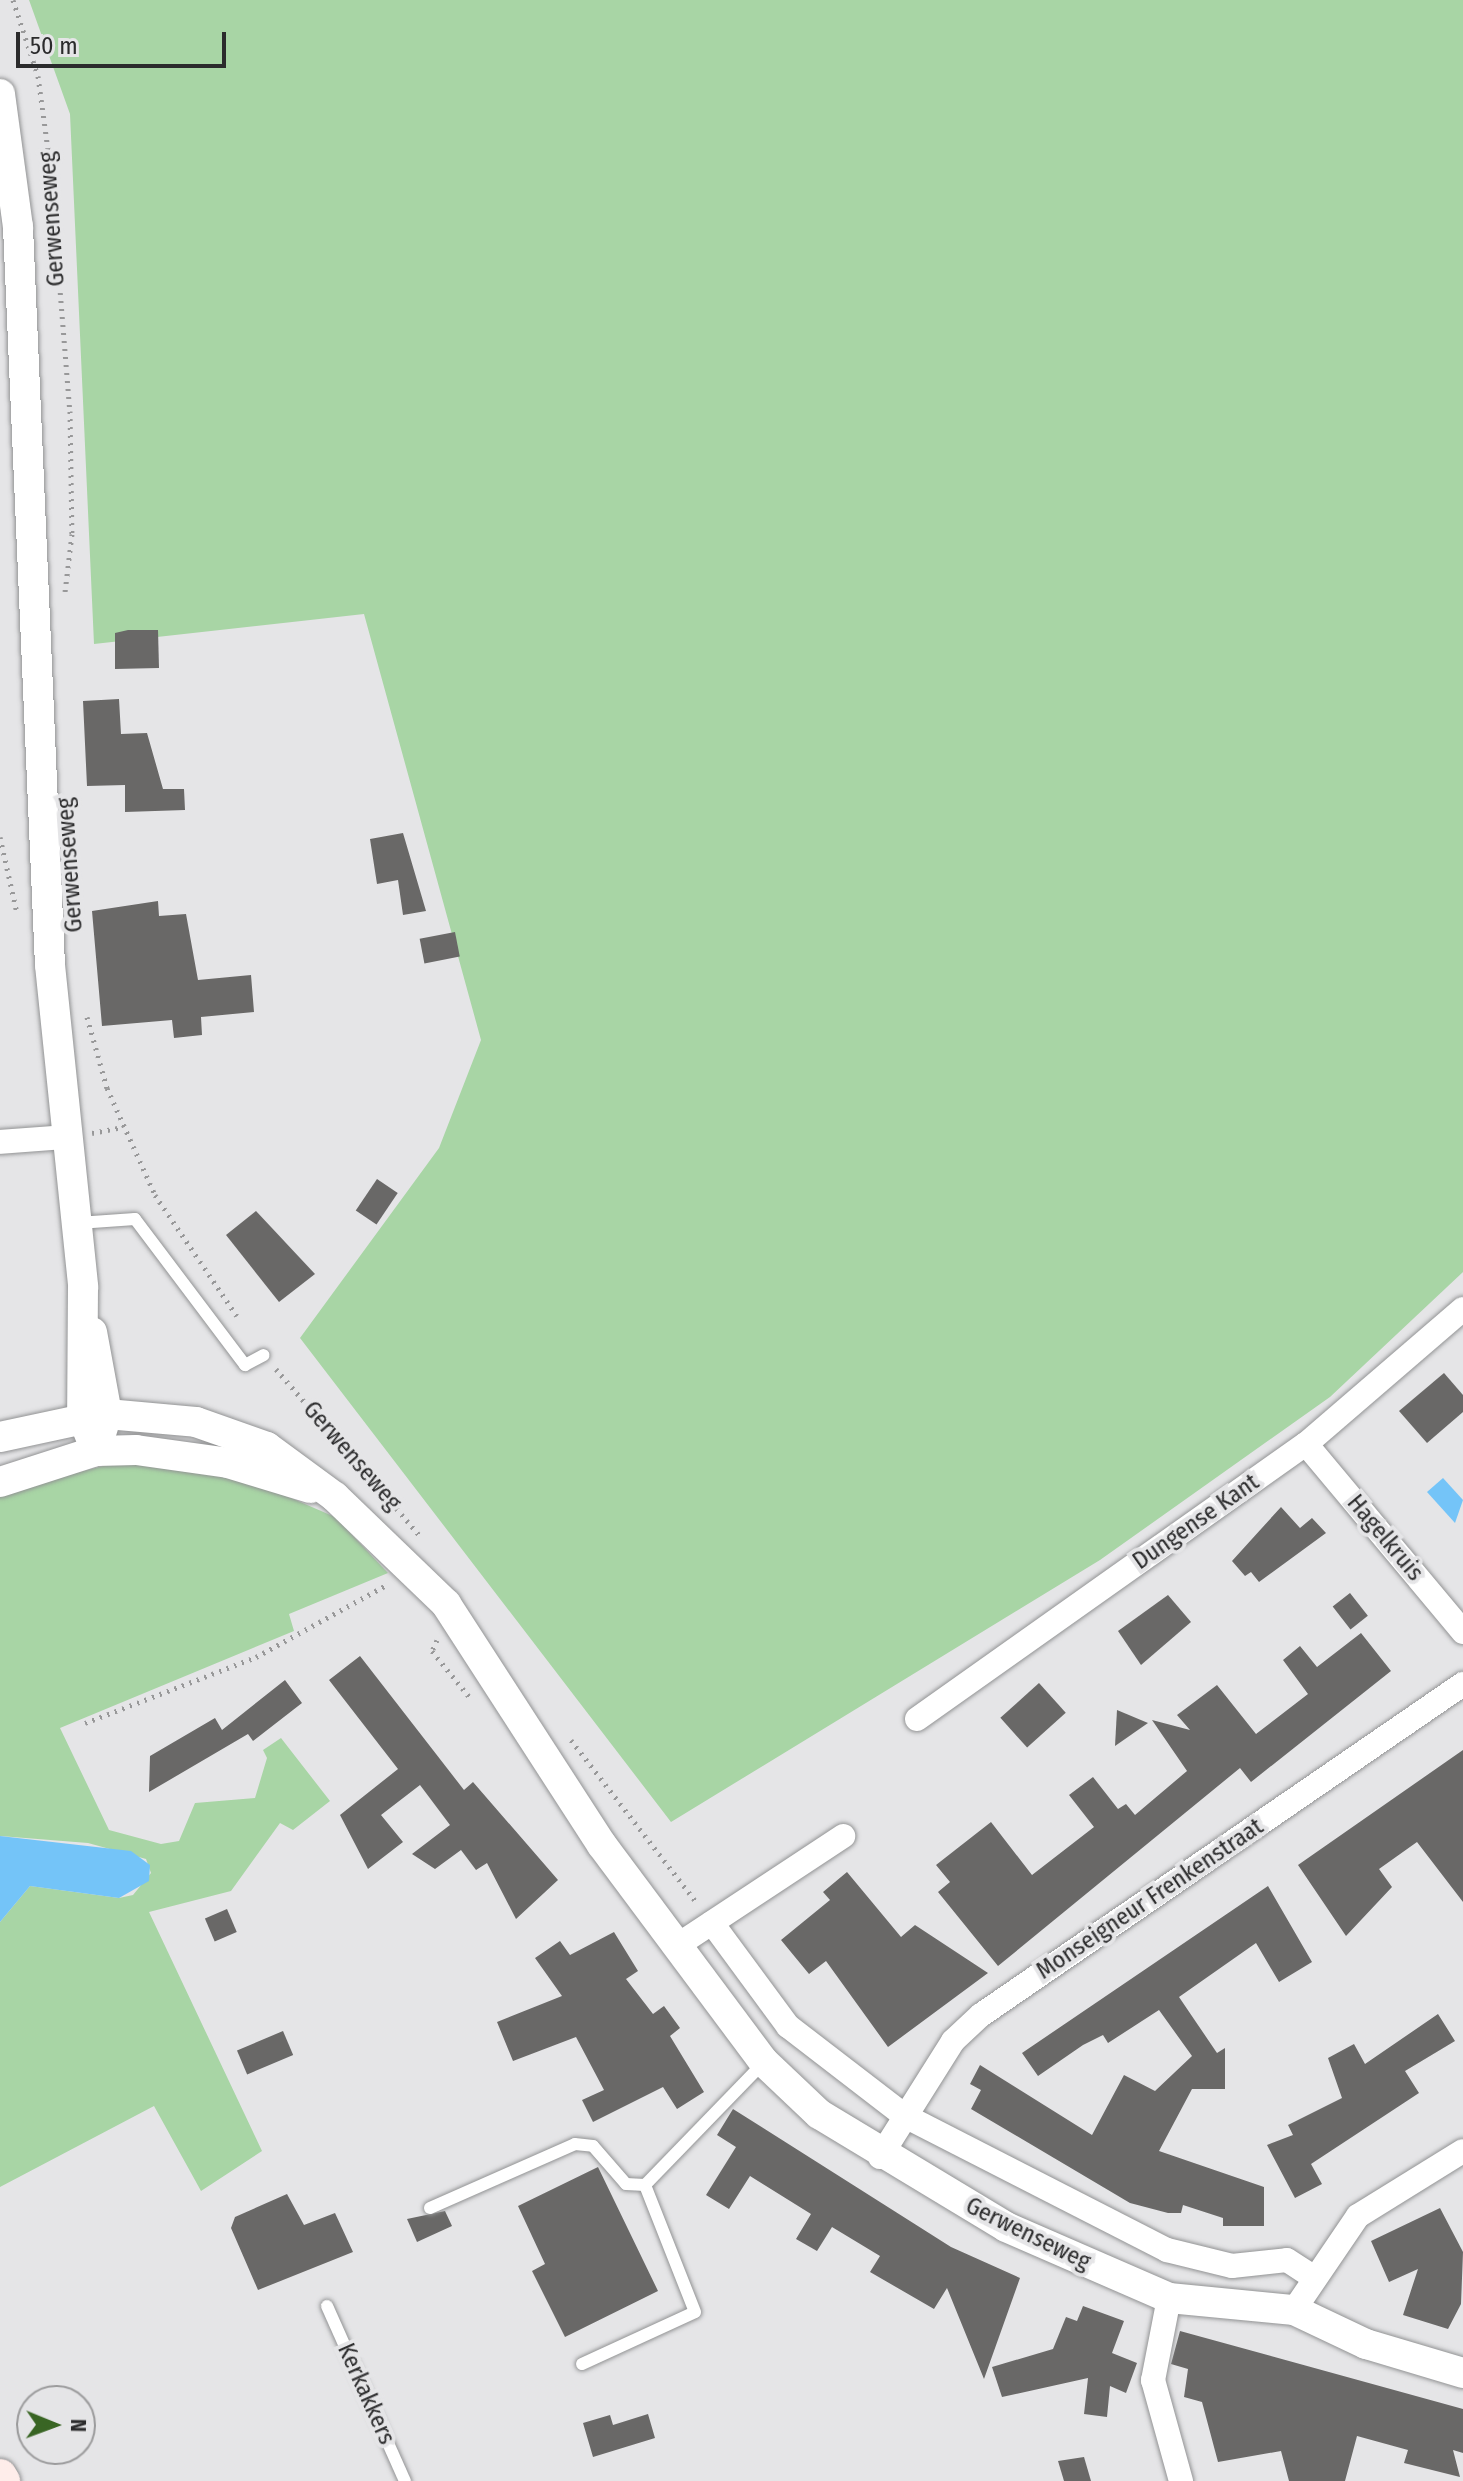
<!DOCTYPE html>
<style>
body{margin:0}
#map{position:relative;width:1463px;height:2481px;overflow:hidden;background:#e5e5e7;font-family:"Fira Sans Condensed",sans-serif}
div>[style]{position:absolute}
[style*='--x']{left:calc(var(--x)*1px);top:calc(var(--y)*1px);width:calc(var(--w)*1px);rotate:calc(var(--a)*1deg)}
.green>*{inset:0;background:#a8d5a5}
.water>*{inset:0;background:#74c4f8}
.building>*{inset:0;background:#696867;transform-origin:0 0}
.path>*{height:5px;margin-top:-2.5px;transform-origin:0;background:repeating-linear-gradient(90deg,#989899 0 2px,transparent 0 8px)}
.roads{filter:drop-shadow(0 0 2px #929394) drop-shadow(0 0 2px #929394)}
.service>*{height:12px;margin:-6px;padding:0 6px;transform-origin:6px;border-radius:6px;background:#fff}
.minor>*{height:24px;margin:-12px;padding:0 12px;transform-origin:12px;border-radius:12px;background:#fff}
.tertiary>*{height:30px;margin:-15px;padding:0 15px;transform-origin:15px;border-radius:15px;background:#fff}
.secondary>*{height:34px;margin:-17px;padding:0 17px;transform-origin:17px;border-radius:17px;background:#feedea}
span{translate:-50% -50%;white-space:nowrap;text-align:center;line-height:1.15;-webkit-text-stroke:8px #e5e5e7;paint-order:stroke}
.street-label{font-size:24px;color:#2b2b2c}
.north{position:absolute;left:16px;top:2385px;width:80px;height:80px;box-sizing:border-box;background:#e5e5e7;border:2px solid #9b9b9c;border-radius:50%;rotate:91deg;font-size:22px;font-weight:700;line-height:32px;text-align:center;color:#2b2b2c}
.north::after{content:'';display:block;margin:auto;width:28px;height:36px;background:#396524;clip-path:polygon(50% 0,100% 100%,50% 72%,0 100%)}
.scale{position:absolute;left:16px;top:32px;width:210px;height:36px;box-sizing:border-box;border:4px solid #2b2b2c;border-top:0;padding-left:10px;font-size:24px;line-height:28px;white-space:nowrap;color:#2b2b2c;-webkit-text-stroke:6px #e5e5e7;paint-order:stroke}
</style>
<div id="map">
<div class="green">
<i style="clip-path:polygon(29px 0,1463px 0,1463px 1272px,1330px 1397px,1100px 1560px,671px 1822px,300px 1338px,439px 1148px,481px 1040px,364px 614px,94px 644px,70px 114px)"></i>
<i style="clip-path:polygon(127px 1460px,204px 1466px,291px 1498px,335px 1517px,388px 1573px,289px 1614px,294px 1631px,60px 1728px,109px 1830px,161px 1844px,179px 1841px,195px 1803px,255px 1798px,267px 1758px,263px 1750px,281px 1738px,330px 1801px,293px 1830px,280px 1823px,231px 1891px,149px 1912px,262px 2151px,201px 2191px,154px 2106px,0 2187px,0 1922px,30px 1886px,119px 1898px,133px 1895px,151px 1873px,146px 1859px,88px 1843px,0 1836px,0 1492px)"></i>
</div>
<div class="water">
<i style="clip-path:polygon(1443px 1478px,1463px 1500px,1455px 1523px,1427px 1492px)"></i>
<i style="clip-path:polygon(0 1836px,131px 1851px,150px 1865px,149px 1881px,119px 1898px,30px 1886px,0 1922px)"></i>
</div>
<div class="building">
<i style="clip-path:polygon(128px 630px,158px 630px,159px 668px,115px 669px,115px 633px)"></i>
<i style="clip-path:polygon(119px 699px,121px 734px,147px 733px,163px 789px,184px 789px,185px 810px,125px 812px,125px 785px,87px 786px,83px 701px)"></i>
<i style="clip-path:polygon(403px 833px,426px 911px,403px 915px,398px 880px,377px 884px,370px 839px)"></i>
<i style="clip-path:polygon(158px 901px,159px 916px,186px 914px,198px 980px,251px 975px,254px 1012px,201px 1017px,202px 1035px,174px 1038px,172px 1020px,102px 1026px,92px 911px)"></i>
<i style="left:455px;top:932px;width:25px;height:36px;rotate:79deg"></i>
<i style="left:377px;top:1179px;width:25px;height:38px;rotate:34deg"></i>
<i style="clip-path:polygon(256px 1211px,315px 1274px,279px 1302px,226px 1235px)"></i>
<i style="clip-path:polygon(1444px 1373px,1463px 1395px,1463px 1412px,1427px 1443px,1399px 1411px)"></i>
<i style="clip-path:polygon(1281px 1507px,1300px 1528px,1312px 1518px,1326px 1533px,1259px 1582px,1251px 1572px,1245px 1576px,1232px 1561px)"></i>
<i style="left:1350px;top:1593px;width:29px;height:22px;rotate:52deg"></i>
<i style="clip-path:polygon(1168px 1595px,1191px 1622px,1141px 1665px,1118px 1631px)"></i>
<i style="clip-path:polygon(1361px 1633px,1391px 1671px,1251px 1782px,1240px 1768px,998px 1966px,938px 1892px,950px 1882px,936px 1865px,991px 1822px,1032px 1875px,1094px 1827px,1069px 1795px,1093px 1777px,1118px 1809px,1126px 1804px,1135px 1815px,1187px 1771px,1152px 1720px,1190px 1730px,1177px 1715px,1217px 1685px,1256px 1734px,1308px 1694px,1283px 1660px,1300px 1646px,1317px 1667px)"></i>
<i style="clip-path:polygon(360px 1656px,464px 1790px,473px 1782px,558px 1880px,516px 1919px,487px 1863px,476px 1870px,461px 1850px,435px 1869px,412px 1854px,450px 1825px,420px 1785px,381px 1815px,403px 1842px,368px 1869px,340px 1815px,398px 1769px,329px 1680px)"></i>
<i style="clip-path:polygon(285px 1680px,302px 1703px,253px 1741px,248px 1734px,149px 1792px,150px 1756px,215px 1718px,222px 1730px)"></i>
<i style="left:1039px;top:1683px;width:40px;height:52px;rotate:48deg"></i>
<i style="clip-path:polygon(1117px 1710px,1148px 1723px,1115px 1746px)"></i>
<i style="clip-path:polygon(1463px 1750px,1463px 1902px,1417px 1842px,1379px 1869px,1392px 1887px,1346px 1936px,1298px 1865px)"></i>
<i style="clip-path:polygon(847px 1872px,901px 1937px,915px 1925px,988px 1973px,888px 2047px,826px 1961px,809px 1974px,781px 1940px,830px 1900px,823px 1892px)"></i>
<i style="clip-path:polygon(1268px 1886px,1312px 1962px,1279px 1982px,1256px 1943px,1179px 1997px,1217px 2053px,1225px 2048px,1225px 2089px,1192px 2089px,1159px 2151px,1264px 2187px,1264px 2226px,1223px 2226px,1223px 2218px,1183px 2205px,1181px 2213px,1168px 2213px,1130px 2203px,971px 2109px,981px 2090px,970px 2084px,980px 2065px,1092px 2135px,1124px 2075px,1155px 2091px,1192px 2056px,1159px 2010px,1108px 2043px,1103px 2035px,1083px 2045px,1038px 2076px,1022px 2053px)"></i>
<i style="left:227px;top:1909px;width:25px;height:24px;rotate:67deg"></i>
<i style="clip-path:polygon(614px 1932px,638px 1971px,626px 1979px,653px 2014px,664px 2006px,680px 2028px,670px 2036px,704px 2092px,677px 2109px,663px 2087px,593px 2122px,582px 2100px,604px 2090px,576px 2037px,513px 2061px,497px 2022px,562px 1996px,535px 1958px,560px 1941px,570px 1955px)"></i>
<i style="clip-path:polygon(1438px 2014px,1455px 2041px,1405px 2071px,1419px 2093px,1311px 2164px,1322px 2184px,1295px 2198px,1267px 2145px,1293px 2135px,1288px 2125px,1342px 2098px,1328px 2058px,1354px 2044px,1365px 2064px)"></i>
<i style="left:283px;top:2031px;width:26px;height:50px;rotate:67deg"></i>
<i style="clip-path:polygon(733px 2109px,951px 2247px,1020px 2278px,984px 2379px,947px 2288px,934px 2309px,870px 2272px,880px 2256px,832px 2227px,817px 2251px,796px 2239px,811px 2214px,750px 2176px,729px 2209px,706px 2195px,736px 2147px,717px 2135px)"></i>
<i style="clip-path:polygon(598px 2167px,658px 2291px,565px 2337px,532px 2271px,545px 2264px,518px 2206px)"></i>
<i style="clip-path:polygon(287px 2194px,304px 2225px,335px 2213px,353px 2252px,258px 2290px,231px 2228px,235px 2217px)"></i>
<i style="clip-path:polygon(1440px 2208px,1463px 2252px,1461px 2304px,1448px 2329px,1403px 2315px,1418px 2269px,1389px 2282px,1371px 2241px)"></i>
<i style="clip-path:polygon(445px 2211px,452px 2226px,417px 2242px,407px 2219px)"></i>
<i style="clip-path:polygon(1083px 2306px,1124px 2321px,1112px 2353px,1137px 2363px,1126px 2393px,1110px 2386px,1107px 2417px,1084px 2414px,1088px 2378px,1002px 2397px,992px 2367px,1053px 2349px,1066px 2317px,1077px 2321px)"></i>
<i style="clip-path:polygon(1180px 2331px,1463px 2409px,1463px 2453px,1453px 2450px,1460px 2477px,1404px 2463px,1408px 2450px,1357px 2436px,1345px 2481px,1289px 2481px,1281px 2451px,1218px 2462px,1202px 2402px,1184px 2397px,1188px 2369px,1171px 2364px)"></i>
<i style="clip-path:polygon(648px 2414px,655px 2438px,593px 2457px,583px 2423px,610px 2415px,613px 2425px)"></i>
<i style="clip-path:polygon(1084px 2457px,1091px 2481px,1064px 2481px,1058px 2461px)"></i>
</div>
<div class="path">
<i style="--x:13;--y:0;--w:80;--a:71.8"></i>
<i style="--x:38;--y:76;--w:90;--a:82.3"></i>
<i style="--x:50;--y:165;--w:247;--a:85.4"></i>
<i style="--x:70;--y:411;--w:123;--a:89.1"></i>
<i style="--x:72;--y:534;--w:58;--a:96.9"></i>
<i style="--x:0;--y:837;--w:78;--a:77.4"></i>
<i style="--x:87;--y:1017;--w:74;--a:74.3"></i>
<i style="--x:107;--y:1088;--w:117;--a:65.8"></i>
<i style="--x:155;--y:1195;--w:146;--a:55.9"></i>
<i style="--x:92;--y:1133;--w:32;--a:-11"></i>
<i style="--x:276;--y:1369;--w:222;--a:49.2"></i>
<i style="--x:437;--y:1640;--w:12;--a:114"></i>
<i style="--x:432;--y:1651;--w:63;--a:50.8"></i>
<i style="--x:85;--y:1723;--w:183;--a:-21.1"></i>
<i style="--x:256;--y:1657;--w:151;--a:-28.9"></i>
<i style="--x:571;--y:1740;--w:206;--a:52.3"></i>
</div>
<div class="roads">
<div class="service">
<i style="--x:78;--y:1223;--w:57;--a:-4"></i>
<i style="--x:135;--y:1219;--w:183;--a:53"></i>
<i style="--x:245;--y:1365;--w:21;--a:-28"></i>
<i style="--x:430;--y:2208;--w:158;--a:-23.8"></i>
<i style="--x:575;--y:2144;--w:18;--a:6"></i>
<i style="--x:593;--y:2146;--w:50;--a:49"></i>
<i style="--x:626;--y:2184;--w:19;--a:3"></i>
<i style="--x:327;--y:2306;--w:192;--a:66"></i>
<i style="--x:582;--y:2364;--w:124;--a:-24.7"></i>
<i style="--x:695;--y:2312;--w:136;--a:-111.5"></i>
<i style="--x:645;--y:2185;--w:171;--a:-45.9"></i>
</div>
<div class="minor">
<i style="--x:0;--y:1142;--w:66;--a:-4.3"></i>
<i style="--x:1306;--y:1444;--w:245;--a:50.1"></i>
<i style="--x:917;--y:1719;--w:476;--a:-35.3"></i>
<i style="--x:1306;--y:1444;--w:207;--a:-40.7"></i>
<i style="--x:712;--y:1923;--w:128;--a:53.6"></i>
<i style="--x:788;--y:2026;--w:148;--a:37.6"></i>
<i style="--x:905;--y:2116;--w:294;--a:27.1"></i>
<i style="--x:1167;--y:2250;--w:67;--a:13.8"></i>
<i style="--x:1232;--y:2266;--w:55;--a:-6.2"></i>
<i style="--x:1287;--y:2260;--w:30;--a:33"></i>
<i style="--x:678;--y:1945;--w:198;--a:-33.4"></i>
<i style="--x:880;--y:2157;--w:137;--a:-57.8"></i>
<i style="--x:953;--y:2041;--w:38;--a:-43"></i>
<i style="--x:981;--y:2015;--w:585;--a:-34.48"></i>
<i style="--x:1169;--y:2298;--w:84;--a:101"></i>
<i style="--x:1153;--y:2380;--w:105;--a:74.5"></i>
<i style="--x:1294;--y:2310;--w:114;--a:-55.8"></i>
<i style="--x:1358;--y:2216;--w:123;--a:-31.8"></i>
</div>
<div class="tertiary">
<i style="--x:0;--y:94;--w:134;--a:82.3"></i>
<i style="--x:18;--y:227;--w:739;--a:87.52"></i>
<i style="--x:50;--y:965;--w:324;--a:84.1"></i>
<i style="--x:83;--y:1287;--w:129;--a:90.4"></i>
<i style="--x:82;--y:1416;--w:38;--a:68"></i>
<i style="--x:92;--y:1332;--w:83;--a:79.6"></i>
<i style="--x:107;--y:1414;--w:17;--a:107"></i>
<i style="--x:0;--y:1437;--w:109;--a:-12.1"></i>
<i style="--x:107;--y:1414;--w:89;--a:5.1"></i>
<i style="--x:196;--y:1422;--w:75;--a:19.4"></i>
<i style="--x:267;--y:1447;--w:84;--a:36.3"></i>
<i style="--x:335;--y:1497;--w:154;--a:43.9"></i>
<i style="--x:446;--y:1604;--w:287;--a:57.1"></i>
<i style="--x:602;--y:1845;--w:271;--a:53.3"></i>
<i style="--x:764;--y:2062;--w:76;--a:43.4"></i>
<i style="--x:819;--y:2114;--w:218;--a:31.1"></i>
<i style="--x:1006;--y:2227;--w:178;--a:23.5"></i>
<i style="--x:1169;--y:2298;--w:126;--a:5.5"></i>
<i style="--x:1294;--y:2310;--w:80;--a:25.3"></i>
<i style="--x:1366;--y:2344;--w:101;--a:16.6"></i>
<i style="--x:0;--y:1482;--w:101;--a:-17.9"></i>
<i style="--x:96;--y:1451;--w:40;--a:-1.4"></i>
<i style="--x:136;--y:1450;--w:93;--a:8"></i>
<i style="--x:228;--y:1463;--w:86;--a:17"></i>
</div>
<div class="secondary">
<i style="--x:0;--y:2476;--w:6;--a:59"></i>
</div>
</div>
<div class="street-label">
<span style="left:52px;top:219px;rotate:-94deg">Gerwenseweg</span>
<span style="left:70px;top:865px;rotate:-94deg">Gerwenseweg</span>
<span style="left:352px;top:1456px;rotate:49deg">Gerwenseweg</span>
<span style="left:1196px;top:1522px;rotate:-35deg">Dungense Kant</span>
<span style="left:1385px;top:1538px;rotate:50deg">Hagelkruis</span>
<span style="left:1150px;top:1899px;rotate:-34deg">Monseigneur Frenkenstraat</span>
<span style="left:1028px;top:2234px;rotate:26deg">Gerwenseweg</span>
<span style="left:366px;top:2394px;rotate:66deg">Kerkakkers</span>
</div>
<div class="north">N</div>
<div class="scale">50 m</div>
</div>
